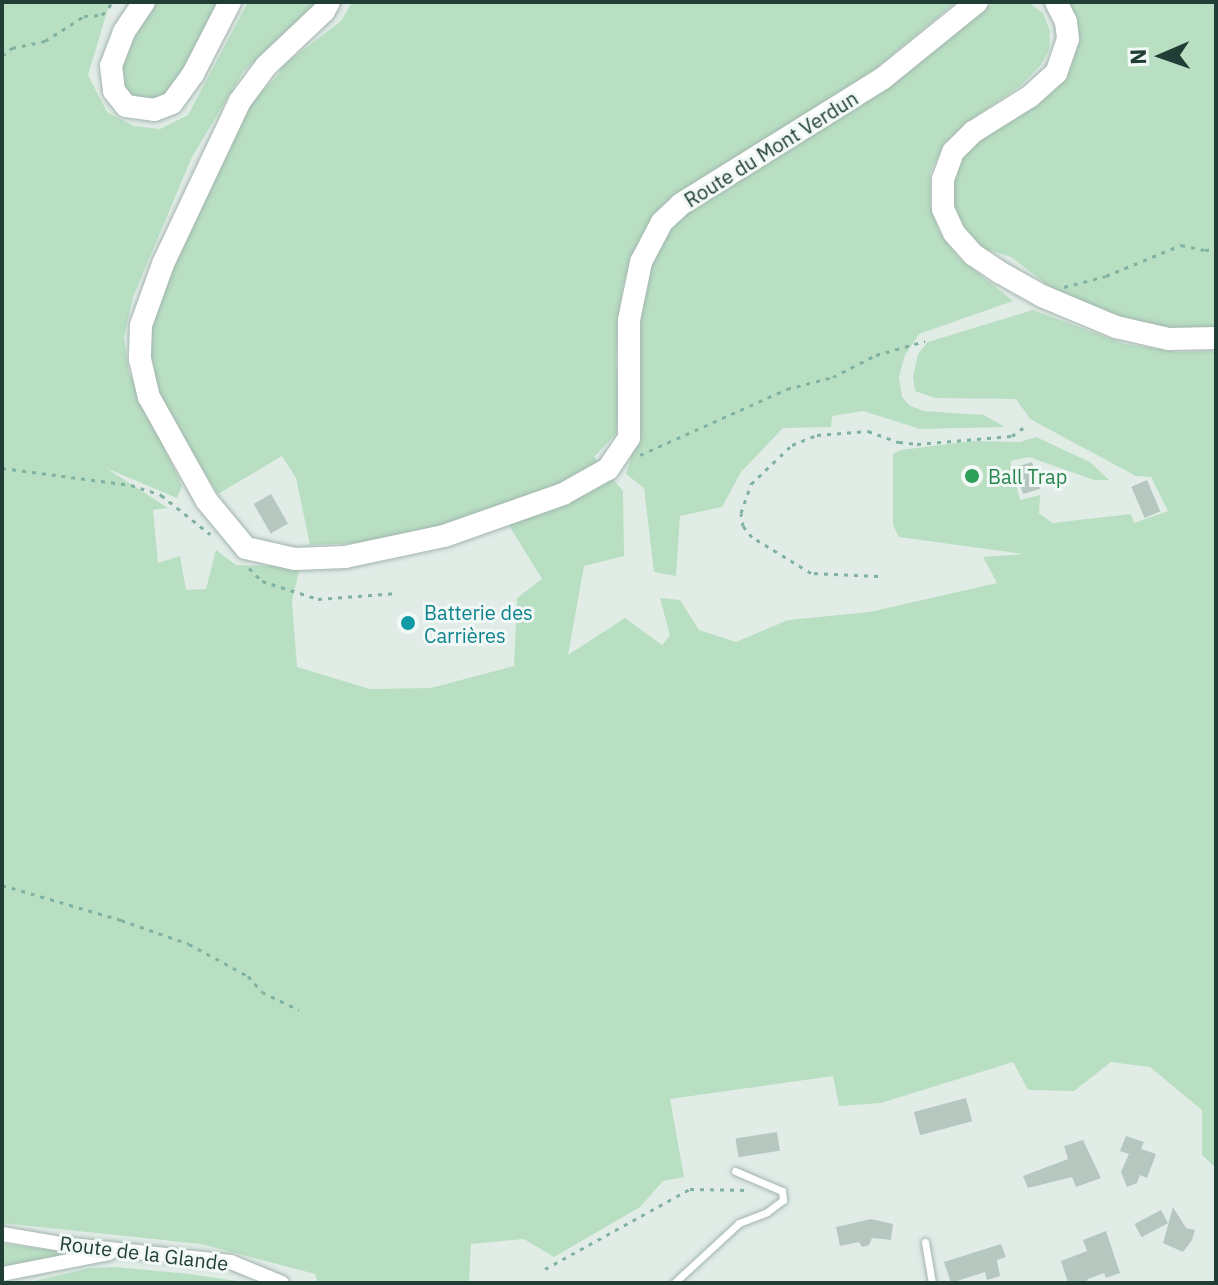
<!DOCTYPE html>
<meta charset="utf-8">
<style>
body{margin:0}
#map{position:relative;width:1218px;height:1285px;overflow:hidden;background:#e1ece7;font-family:"IBM Plex Sans",sans-serif}
div>[style]{position:absolute}
[style*='--x']{left:calc(var(--x)*1px);top:calc(var(--y)*1px);width:calc(var(--w)*1px);rotate:calc(var(--a)*1deg)}
.green>*{inset:0;background:#b8dfc2}
.building>*{inset:0;background:#b6c7c0;transform-origin:0 0}
.path>*{height:3px;margin-top:-1.5px;transform-origin:0;background:repeating-linear-gradient(90deg,#7fb2a1 0 4px,transparent 0 10px)}
.roads{filter:drop-shadow(0 0 2px #a3b4ae) drop-shadow(0 0 2px #a3b4ae)}
.lane>*{height:7px;margin:-3.5px;padding:0 3.5px;transform-origin:3.5px;border-radius:3.5px;background:#fff}
.street>*{height:14px;margin:-7px;padding:0 7px;transform-origin:7px;border-radius:7px;background:#fff}
.secondary>*{height:22px;margin:-11px;padding:0 11px;transform-origin:11px;border-radius:11px;background:#fff}
.dots>*{width:22px;height:22px;translate:-50% -50%;box-sizing:border-box;border:4px solid #f1f8f5;border-radius:50%}
span{translate:-50% -50%;white-space:nowrap;text-align:center;line-height:1.15;-webkit-text-stroke:6px #f1f8f5;paint-order:stroke}
.street-label{font-size:20px;color:#203e35}
.leisure-label{font-size:20px;color:#27864d}
.left{translate:0 -50%;text-align:left}
.culture-label{font-size:20px;color:#0d838f}
.frame{position:absolute;inset:0;border:4px solid #203e35;pointer-events:none}
.north{position:absolute;left:1122px;top:16px;width:80px;height:80px;-webkit-text-stroke:6px #f1f8f5;paint-order:stroke;rotate:268deg;font-size:22px;font-weight:700;line-height:32px;text-align:center;color:#203e35}
.north::after{content:'';display:block;margin:auto;width:28px;height:36px;background:#203e35;clip-path:polygon(50% 0,100% 100%,50% 72%,0 100%)}
</style>
<div id="map">
<div class="green">
<i style="clip-path:polygon(2px 2px,110px 2px,88px 75px,107px 112px,134px 126px,160px 129px,188px 115px,248px 2px,318px 2px,243px 72px,192px 157px,133px 297px,124px 337px,129px 373px,182px 486px,177px 498px,106px 468px,168px 508px,153px 510px,158px 563px,180px 556px,186px 590px,206px 589px,216px 550px,236px 565px,300px 567px,292px 601px,297px 667px,370px 689px,431px 688px,514px 666px,517px 598px,542px 579px,499px 509px,446px 527px,357px 543px,310px 545px,296px 478px,282px 456px,218px 494px,156px 395px,146px 359px,149px 320px,248px 106px,279px 74px,281px 67px,341px 21px,352px 2px,956px 2px,841px 97px,681px 196px,634px 255px,623px 285px,618px 318px,616px 361px,620px 404px,616px 434px,594px 457px,623px 491px,624px 556px,584px 566px,568px 655px,625px 618px,662px 645px,670px 636px,660px 598px,680px 600px,699px 630px,736px 642px,788px 620px,870px 612px,997px 583px,983px 557px,1023px 554px,899px 537px,893px 525px,893px 454px,901px 450px,972px 441px,1020px 442px,1036px 437px,1090px 462px,1109px 480px,1094px 480px,1029px 457px,1010px 461px,1020px 500px,1040px 495px,1039px 513px,1052px 523px,1131px 514px,1134px 523px,1168px 511px,1151px 477px,1136px 476px,1030px 419px,1016px 399px,935px 398px,915px 391px,913px 376px,918px 354px,928px 342px,1033px 310px,1125px 344px,1176px 352px,1216px 351px,1216px 1168px,1202px 1155px,1202px 1110px,1150px 1067px,1111px 1062px,1074px 1091px,1028px 1090px,1013px 1062px,881px 1103px,839px 1106px,833px 1076px,670px 1099px,684px 1177px,663px 1181px,640px 1207px,554px 1257px,524px 1239px,471px 1244px,469px 1283px,318px 1283px,315px 1274px,201px 1244px,2px 1223px)"></i>
<i style="clip-path:polygon(154px 2px,217px 2px,189px 64px,168px 97px,131px 101px,121px 88px,119px 67px)"></i>
<i style="clip-path:polygon(1003px 2px,1029px 3px,1043px 13px,1050px 31px,1049px 50px,1041px 65px,1020px 86px,969px 121px,945px 143px,930px 173px,930px 206px,941px 235px,959px 258px,1013px 301px,919px 334px,905px 355px,899px 377px,902px 397px,909px 405px,923px 411px,984px 415px,1005px 427px,920px 429px,863px 411px,832px 416px,831px 427px,783px 428px,741px 472px,722px 507px,680px 516px,676px 576px,654px 572px,644px 488px,626px 474px,639px 431px,634px 359px,642px 281px,668px 229px,689px 208px,897px 82px,954px 32px,990px 5px)"></i>
<i style="clip-path:polygon(1066px 2px,1216px 2px,1216px 329px,1173px 331px,1121px 319px,1063px 297px,1011px 257px,979px 247px,961px 228px,951px 208px,952px 178px,959px 160px,976px 143px,1062px 78px,1075px 55px,1077px 21px)"></i>
<i style="clip-path:polygon(2px 1244px,84px 1254px,2px 1268px)"></i>
<i style="clip-path:polygon(116px 1267px,189px 1274px,251px 1283px,25px 1283px,90px 1268px)"></i>
</div>
<div class="building">
<i style="left:1032px;top:462px;width:28px;height:18px;rotate:73deg"></i>
<i style="left:1147px;top:480px;width:34px;height:17px;rotate:67deg"></i>
<i style="left:271px;top:494px;width:34px;height:20px;rotate:60deg"></i>
<i style="left:966px;top:1098px;width:24px;height:54px;rotate:75deg"></i>
<i style="left:777px;top:1132px;width:19px;height:42px;rotate:81deg"></i>
<i style="clip-path:polygon(1126px 1136px,1144px 1142px,1141px 1149px,1156px 1154px,1147px 1178px,1140px 1175px,1137px 1183px,1127px 1187px,1121px 1172px,1129px 1154px,1120px 1151px)"></i>
<i style="clip-path:polygon(1083px 1140px,1101px 1178px,1076px 1187px,1072px 1177px,1028px 1188px,1023px 1176px,1068px 1159px,1064px 1146px)"></i>
<i style="clip-path:polygon(1173px 1207px,1186px 1228px,1195px 1230px,1192px 1240px,1183px 1252px,1163px 1243px)"></i>
<i style="left:1161px;top:1210px;width:15px;height:30px;rotate:62deg"></i>
<i style="clip-path:polygon(871px 1219px,893px 1224px,891px 1240px,872px 1238px,869px 1245px,862px 1247px,859px 1242px,840px 1246px,836px 1227px)"></i>
<i style="clip-path:polygon(1106px 1231px,1120px 1273px,1106px 1278px,1104px 1273px,1088px 1279px,1086px 1283px,1068px 1283px,1061px 1261px,1087px 1251px,1083px 1240px)"></i>
<i style="clip-path:polygon(1001px 1244px,1006px 1257px,997px 1260px,1000px 1276px,987px 1280px,985px 1272px,951px 1283px,944px 1262px)"></i>
</div>
<div class="path">
<i style="--x:2;--y:56;--w:13;--a:-39"></i>
<i style="--x:12;--y:48;--w:34;--a:-12"></i>
<i style="--x:45;--y:41;--w:46;--a:-32.7"></i>
<i style="--x:84;--y:16;--w:18;--a:-3"></i>
<i style="--x:102;--y:15;--w:17;--a:-50"></i>
<i style="--x:1064;--y:287;--w:43;--a:-14.7"></i>
<i style="--x:1106;--y:276;--w:81;--a:-22.5"></i>
<i style="--x:1181;--y:245;--w:25;--a:12"></i>
<i style="--x:1205;--y:250;--w:11;--a:-5"></i>
<i style="--x:640;--y:455;--w:161;--a:-24.2"></i>
<i style="--x:787;--y:389;--w:48;--a:-14.6"></i>
<i style="--x:833;--y:377;--w:48;--a:-27.1"></i>
<i style="--x:876;--y:355;--w:51;--a:-15.9"></i>
<i style="--x:2;--y:468;--w:130;--a:7.5"></i>
<i style="--x:131;--y:485;--w:32;--a:18"></i>
<i style="--x:161;--y:495;--w:63;--a:38.5"></i>
<i style="--x:249;--y:568;--w:18;--a:45"></i>
<i style="--x:262;--y:581;--w:59;--a:17.8"></i>
<i style="--x:318;--y:599;--w:80;--a:-4.3"></i>
<i style="--x:878;--y:576;--w:67;--a:-177.4"></i>
<i style="--x:811;--y:573;--w:69;--a:-148.6"></i>
<i style="--x:752;--y:537;--w:14;--a:-129"></i>
<i style="--x:743;--y:526;--w:13;--a:-99"></i>
<i style="--x:741;--y:513;--w:31;--a:-71"></i>
<i style="--x:751;--y:484;--w:57;--a:-43.6"></i>
<i style="--x:792;--y:445;--w:27;--a:-22"></i>
<i style="--x:817;--y:435;--w:51;--a:-4.5"></i>
<i style="--x:868;--y:431;--w:33;--a:20"></i>
<i style="--x:899;--y:442;--w:18;--a:6"></i>
<i style="--x:917;--y:444;--w:95;--a:-4.8"></i>
<i style="--x:1012;--y:436;--w:19;--a:-36"></i>
<i style="--x:2;--y:885;--w:124;--a:16.4"></i>
<i style="--x:121;--y:920;--w:72;--a:19.4"></i>
<i style="--x:189;--y:944;--w:67;--a:28.5"></i>
<i style="--x:248;--y:976;--w:21;--a:49"></i>
<i style="--x:262;--y:992;--w:41;--a:25.9"></i>
<i style="--x:545;--y:1269;--w:166;--a:-28.9"></i>
<i style="--x:690;--y:1189;--w:60;--a:1"></i>
</div>
<div class="roads">
<div class="lane">
<i style="--x:925;--y:1242;--w:42;--a:80.3"></i>
<i style="--x:674;--y:1283;--w:88;--a:-42.7"></i>
<i style="--x:739;--y:1223;--w:30;--a:-21"></i>
<i style="--x:767;--y:1212;--w:20;--a:-37"></i>
<i style="--x:783;--y:1200;--w:9;--a:-96"></i>
<i style="--x:782;--y:1191;--w:51;--a:-156.9"></i>
</div>
<div class="street">
<i style="--x:2;--y:1234;--w:61;--a:9.5"></i>
<i style="--x:62;--y:1244;--w:170;--a:6.1"></i>
<i style="--x:231;--y:1262;--w:55;--a:22.4"></i>
<i style="--x:2;--y:1274;--w:109;--a:-11.1"></i>
</div>
<div class="secondary">
<i style="--x:144;--y:2;--w:36;--a:124"></i>
<i style="--x:124;--y:32;--w:36;--a:111"></i>
<i style="--x:111;--y:66;--w:25;--a:83"></i>
<i style="--x:114;--y:91;--w:19;--a:51"></i>
<i style="--x:126;--y:106;--w:28;--a:8"></i>
<i style="--x:154;--y:110;--w:19;--a:-21"></i>
<i style="--x:172;--y:103;--w:36;--a:-54"></i>
<i style="--x:193;--y:74;--w:81;--a:-62.8"></i>
<i style="--x:329;--y:2;--w:10;--a:119"></i>
<i style="--x:324;--y:11;--w:80;--a:136.5"></i>
<i style="--x:266;--y:66;--w:44;--a:126.6"></i>
<i style="--x:240;--y:101;--w:180;--a:115.3"></i>
<i style="--x:163;--y:264;--w:65;--a:109.8"></i>
<i style="--x:141;--y:325;--w:34;--a:92"></i>
<i style="--x:140;--y:359;--w:39;--a:77"></i>
<i style="--x:149;--y:397;--w:119;--a:60.9"></i>
<i style="--x:207;--y:501;--w:61;--a:50.3"></i>
<i style="--x:246;--y:548;--w:50;--a:12.7"></i>
<i style="--x:295;--y:559;--w:50;--a:-2.3"></i>
<i style="--x:345;--y:557;--w:101;--a:-12"></i>
<i style="--x:444;--y:536;--w:126;--a:-19.4"></i>
<i style="--x:563;--y:494;--w:51;--a:-29.1"></i>
<i style="--x:608;--y:469;--w:37;--a:-56"></i>
<i style="--x:629;--y:438;--w:118;--a:-90"></i>
<i style="--x:629;--y:320;--w:59;--a:-78.3"></i>
<i style="--x:641;--y:262;--w:45;--a:-62.3"></i>
<i style="--x:662;--y:222;--w:26;--a:-43"></i>
<i style="--x:681;--y:204;--w:237;--a:-31.9"></i>
<i style="--x:882;--y:79;--w:122;--a:-39"></i>
<i style="--x:1056;--y:2;--w:22;--a:63"></i>
<i style="--x:1066;--y:22;--w:17;--a:83"></i>
<i style="--x:1068;--y:39;--w:36;--a:109"></i>
<i style="--x:1056;--y:73;--w:36;--a:138"></i>
<i style="--x:1029;--y:97;--w:66;--a:148"></i>
<i style="--x:973;--y:132;--w:28;--a:135"></i>
<i style="--x:953;--y:152;--w:29;--a:110"></i>
<i style="--x:943;--y:179;--w:30;--a:90"></i>
<i style="--x:943;--y:209;--w:26;--a:65"></i>
<i style="--x:954;--y:233;--w:30;--a:48"></i>
<i style="--x:974;--y:255;--w:32;--a:34"></i>
<i style="--x:1001;--y:273;--w:47;--a:29.3"></i>
<i style="--x:1042;--y:296;--w:80;--a:22.7"></i>
<i style="--x:1116;--y:327;--w:54;--a:12.8"></i>
<i style="--x:1169;--y:339;--w:47;--a:-1.2"></i>
</div>
</div>
<div class="dots">
<i style="left:972px;top:476px;background:#2e9e5b"></i>
<i style="left:408px;top:623px;background:#0f9aa8"></i>
</div>
<div class="street-label">
<span style="left:771px;top:149px;rotate:-32deg">Route du Mont Verdun</span>
<span style="left:144px;top:1253px;rotate:7deg">Route de la Glande</span>
</div>
<div class="leisure-label">
<span class="left" style="left:988px;top:476px">Ball Trap</span>
</div>
<div class="culture-label">
<span class="left" style="left:424px;top:624px">Batterie des<br>Carrières</span>
</div>
<div class="frame"></div>
<div class="north">N</div>
</div>
